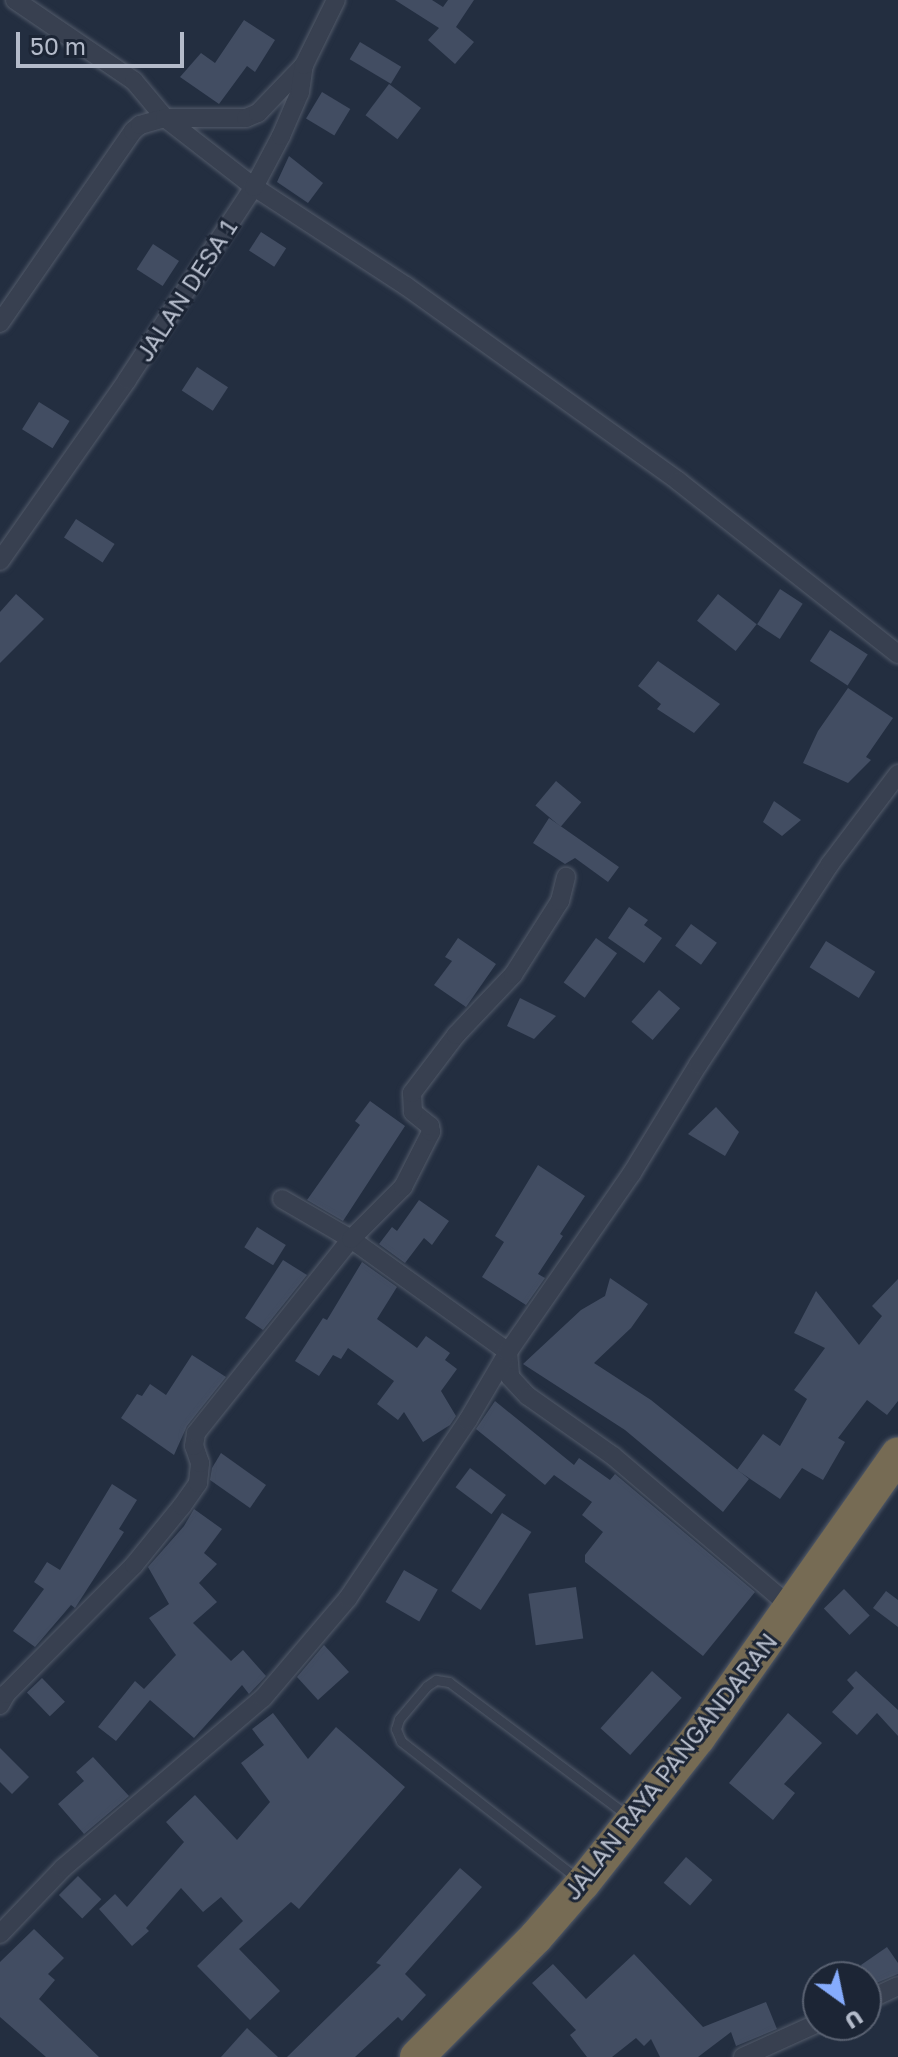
<!DOCTYPE html>
<style>
body{margin:0}
#map{position:relative;width:898px;height:2057px;overflow:hidden;background:#232e40;font-family:"Golos Text",sans-serif}
div>[style]{position:absolute}
[style*='--x']{left:calc(var(--x)*1px);top:calc(var(--y)*1px);width:calc(var(--w)*1px);rotate:calc(var(--a)*1deg)}
.building>*{inset:0;background:#424d62;transform-origin:0 0}
.roads{filter:drop-shadow(0 0 2px #535b6a) drop-shadow(0 0 2px #535b6a)}
.lane>*{height:9px;margin:-4.5px;padding:0 4.5px;transform-origin:4.5px;border-radius:4.5px;background:#384050}
.street>*{height:18px;margin:-9px;padding:0 9px;transform-origin:9px;border-radius:9px;background:#384050}
.highway>*{height:34px;margin:-17px;padding:0 17px;transform-origin:17px;border-radius:17px;background:#766b54}
span{translate:-50% -50%;white-space:nowrap;text-align:center;line-height:1.15;-webkit-text-stroke:6px #1c2535;paint-order:stroke}
.street-label{font-size:24px;color:#b4bbca}
.north{position:absolute;left:802px;top:1961px;width:80px;height:80px;box-sizing:border-box;background:#1c2535;border:2px solid #596171;border-radius:50%;rotate:147deg;font-size:22px;font-weight:700;line-height:32px;text-align:center;color:#b4bbca}
.north::after{content:'';display:block;margin:auto;width:28px;height:36px;background:#86acfd;clip-path:polygon(50% 0,100% 100%,50% 72%,0 100%)}
.scale{position:absolute;left:16px;top:32px;width:168px;height:36px;box-sizing:border-box;border:4px solid #b4bbca;border-top:0;padding-left:10px;font-size:24px;line-height:28px;white-space:nowrap;color:#b4bbca;-webkit-text-stroke:6px #1c2535;paint-order:stroke}
</style>
<div id="map">
<div class="building">
<i style="clip-path:polygon(395px 0,432px 0,443px 7px,448px 0,474px 0,456px 27px,474px 42px,455px 64px,428px 40px,439px 28px)"></i>
<i style="clip-path:polygon(244px 20px,275px 40px,255px 72px,247px 66px,219px 104px,180px 77px,201px 53px,215px 63px)"></i>
<i style="left:360px;top:42px;width:48px;height:20px;rotate:31deg"></i>
<i style="left:389px;top:84px;width:40px;height:39px;rotate:37deg"></i>
<i style="left:322px;top:92px;width:33px;height:31px;rotate:31deg"></i>
<i style="clip-path:polygon(289px 156px,323px 183px,308px 203px,277px 182px)"></i>
<i style="left:261px;top:232px;width:30px;height:22px;rotate:33deg"></i>
<i style="left:153px;top:244px;width:31px;height:30px;rotate:33deg"></i>
<i style="left:197px;top:367px;width:37px;height:28px;rotate:33deg"></i>
<i style="left:39px;top:402px;width:36px;height:32px;rotate:32deg"></i>
<i style="left:76px;top:519px;width:46px;height:22px;rotate:33deg"></i>
<i style="left:780px;top:589px;width:27px;height:42px;rotate:33deg"></i>
<i style="clip-path:polygon(16px 594px,44px 619px,0 663px,0 612px)"></i>
<i style="left:718px;top:594px;width:49px;height:34px;rotate:38deg"></i>
<i style="left:830px;top:630px;width:45px;height:37px;rotate:33deg"></i>
<i style="clip-path:polygon(658px 661px,720px 704px,694px 733px,657px 709px,661px 704px,638px 686px)"></i>
<i style="clip-path:polygon(848px 688px,893px 718px,866px 757px,871px 760px,848px 783px,803px 763px,818px 731px)"></i>
<i style="left:556px;top:781px;width:33px;height:32px;rotate:40deg"></i>
<i style="clip-path:polygon(774px 801px,801px 820px,782px 836px,763px 822px)"></i>
<i style="clip-path:polygon(549px 818px,619px 867px,608px 882px,575px 858px,565px 864px,533px 843px)"></i>
<i style="clip-path:polygon(629px 907px,648px 920px,644px 925px,662px 938px,644px 963px,608px 938px)"></i>
<i style="left:691px;top:924px;width:32px;height:27px;rotate:36deg"></i>
<i style="clip-path:polygon(458px 938px,496px 964px,466px 1007px,434px 985px,452px 961px,445px 957px)"></i>
<i style="left:596px;top:938px;width:26px;height:55px;rotate:36deg"></i>
<i style="left:826px;top:941px;width:58px;height:31px;rotate:32deg"></i>
<i style="left:659px;top:990px;width:28px;height:42px;rotate:41deg"></i>
<i style="clip-path:polygon(520px 998px,556px 1016px,534px 1039px,507px 1026px)"></i>
<i style="clip-path:polygon(370px 1101px,405px 1126px,343px 1221px,307px 1200px,360px 1125px,355px 1121px)"></i>
<i style="clip-path:polygon(716px 1107px,739px 1132px,725px 1156px,688px 1134px)"></i>
<i style="clip-path:polygon(538px 1165px,585px 1196px,560px 1234px,563px 1236px,538px 1274px,545px 1278px,526px 1305px,482px 1277px,504px 1242px,495px 1236px)"></i>
<i style="clip-path:polygon(419px 1200px,449px 1221px,432px 1245px,424px 1238px,405px 1263px,379px 1244px,392px 1227px,397px 1231px)"></i>
<i style="left:257px;top:1227px;width:34px;height:24px;rotate:32deg"></i>
<i style="clip-path:polygon(283px 1260px,307px 1275px,263px 1330px,245px 1318px)"></i>
<i style="clip-path:polygon(362px 1262px,397px 1287px,377px 1319px,417px 1348px,426px 1336px,450px 1353px,445px 1360px,457px 1369px,441px 1391px,456px 1416px,450px 1425px,423px 1442px,404px 1412px,398px 1420px,377px 1404px,394px 1381px,348px 1348px,341px 1359px,333px 1355px,319px 1376px,295px 1361px,323px 1318px,327px 1320px)"></i>
<i style="clip-path:polygon(610px 1278px,648px 1304px,631px 1328px,594px 1363px,651px 1400px,749px 1479px,723px 1512px,625px 1430px,523px 1364px,581px 1310px,605px 1296px)"></i>
<i style="clip-path:polygon(898px 1279px,898px 1401px,887px 1415px,867px 1400px,838px 1438px,845px 1442px,823px 1480px,802px 1468px,780px 1499px,737px 1470px,763px 1434px,780px 1446px,807px 1399px,794px 1390px,825px 1348px,794px 1333px,816px 1291px,859px 1345px,882px 1316px,872px 1306px)"></i>
<i style="clip-path:polygon(192px 1355px,226px 1377px,187px 1426px,174px 1455px,121px 1418px,137px 1394px,142px 1396px,150px 1384px,166px 1395px)"></i>
<i style="clip-path:polygon(495px 1401px,574px 1465px,579px 1458px,610px 1480px,615px 1474px,755px 1592px,703px 1656px,585px 1562px,585px 1555px,603px 1532px,582px 1515px,592px 1502px,554px 1475px,545px 1485px,476px 1429px)"></i>
<i style="clip-path:polygon(221px 1453px,266px 1485px,250px 1508px,210px 1480px,212px 1468px)"></i>
<i style="left:470px;top:1468px;width:45px;height:24px;rotate:37deg"></i>
<i style="clip-path:polygon(112px 1484px,137px 1500px,119px 1529px,124px 1532px,75px 1608px,71px 1605px,35px 1647px,13px 1631px,44px 1589px,34px 1582px,47px 1562px,60px 1570px)"></i>
<i style="clip-path:polygon(194px 1509px,222px 1529px,204px 1553px,217px 1564px,199px 1583px,217px 1602px,193px 1623px,231px 1661px,243px 1650px,266px 1676px,249px 1694px,242px 1685px,194px 1738px,150px 1700px,116px 1741px,98px 1727px,135px 1681px,144px 1689px,176px 1655px,149px 1618px,169px 1604px,148px 1567px,184px 1526px)"></i>
<i style="left:502px;top:1513px;width:35px;height:93px;rotate:33deg"></i>
<i style="left:404px;top:1570px;width:39px;height:37px;rotate:30deg"></i>
<i style="left:576px;top:1587px;width:52px;height:48px;rotate:82deg"></i>
<i style="left:844px;top:1589px;width:37px;height:28px;rotate:46deg"></i>
<i style="clip-path:polygon(886px 1591px,898px 1600px,898px 1627px,873px 1608px)"></i>
<i style="clip-path:polygon(324px 1645px,349px 1672px,318px 1700px,297px 1677px)"></i>
<i style="left:652px;top:1671px;width:40px;height:77px;rotate:42deg"></i>
<i style="clip-path:polygon(856px 1671px,898px 1710px,898px 1736px,877px 1713px,857px 1735px,832px 1712px,854px 1688px,847px 1680px)"></i>
<i style="left:42px;top:1678px;width:33px;height:21px;rotate:46deg"></i>
<i style="clip-path:polygon(273px 1713px,308px 1759px,336px 1727px,405px 1787px,299px 1909px,291px 1902px,239px 1949px,280px 1991px,250px 2020px,197px 1966px,243px 1921px,221px 1897px,203px 1912px,181px 1888px,146px 1928px,149px 1931px,132px 1946px,99px 1909px,115px 1894px,127px 1907px,184px 1842px,166px 1822px,195px 1795px,237px 1840px,270px 1802px,241px 1763px,264px 1745px,252px 1729px)"></i>
<i style="clip-path:polygon(788px 1713px,822px 1743px,784px 1784px,795px 1793px,773px 1820px,729px 1783px)"></i>
<i style="clip-path:polygon(0 1748px,29px 1777px,12px 1794px,0 1782px)"></i>
<i style="clip-path:polygon(93px 1757px,129px 1796px,84px 1834px,58px 1804px,84px 1781px,76px 1772px)"></i>
<i style="left:686px;top:1857px;width:35px;height:34px;rotate:41deg"></i>
<i style="clip-path:polygon(460px 1868px,482px 1887px,405px 1974px,426px 1995px,402px 2021px,398px 2017px,355px 2057px,287px 2057px,381px 1965px,376px 1963px)"></i>
<i style="left:78px;top:1876px;width:33px;height:27px;rotate:45deg"></i>
<i style="clip-path:polygon(34px 1929px,64px 1958px,48px 1974px,55px 1980px,39px 1999px,99px 2057px,46px 2057px,0 2017px,0 1962px)"></i>
<i style="clip-path:polygon(887px 1947px,898px 1963px,898px 1974px,869px 1986px,861px 1965px)"></i>
<i style="clip-path:polygon(634px 1954px,703px 2027px,766px 2002px,777px 2029px,736px 2046px,731px 2032px,698px 2057px,660px 2057px,651px 2039px,644px 2046px,636px 2038px,612px 2057px,587px 2057px,570px 2035px,576px 2030px,532px 1983px,553px 1964px,586px 1999px)"></i>
<i style="clip-path:polygon(247px 2028px,278px 2057px,221px 2057px)"></i>
</div>
<div class="roads">
<div class="lane">
<i style="--x:578;--y:1879;--w:224;--a:-142.1"></i>
<i style="--x:401;--y:1741;--w:13;--a:-113"></i>
<i style="--x:396;--y:1729;--w:10;--a:-73"></i>
<i style="--x:399;--y:1719;--w:43;--a:-49.7"></i>
<i style="--x:427;--y:1686;--w:11;--a:-34"></i>
<i style="--x:436;--y:1680;--w:13;--a:9"></i>
<i style="--x:449;--y:1682;--w:222;--a:36.8"></i>
</div>
<div class="street">
<i style="--x:15;--y:0;--w:144;--a:34.2"></i>
<i style="--x:134;--y:81;--w:48;--a:50"></i>
<i style="--x:165;--y:118;--w:113;--a:37.8"></i>
<i style="--x:254;--y:187;--w:181;--a:33.1"></i>
<i style="--x:406;--y:286;--w:335;--a:35.6"></i>
<i style="--x:678;--y:481;--w:280;--a:38.2"></i>
<i style="--x:0;--y:323;--w:234;--a:-55.3"></i>
<i style="--x:133;--y:131;--w:9;--a:-41"></i>
<i style="--x:140;--y:125;--w:26;--a:-16"></i>
<i style="--x:165;--y:118;--w:81;--a:0"></i>
<i style="--x:246;--y:118;--w:13;--a:-23"></i>
<i style="--x:258;--y:113;--w:66;--a:-46.2"></i>
<i style="--x:0;--y:561;--w:221;--a:-54.9"></i>
<i style="--x:127;--y:380;--w:231;--a:-56.7"></i>
<i style="--x:254;--y:187;--w:58;--a:-62.1"></i>
<i style="--x:281;--y:136;--w:48;--a:-66.6"></i>
<i style="--x:300;--y:92;--w:27;--a:-82"></i>
<i style="--x:304;--y:65;--w:72;--a:-63.8"></i>
<i style="--x:282;--y:1199;--w:80;--a:30.1"></i>
<i style="--x:351;--y:1239;--w:193;--a:35.7"></i>
<i style="--x:508;--y:1352;--w:25;--a:85"></i>
<i style="--x:510;--y:1377;--w:26;--a:47"></i>
<i style="--x:528;--y:1396;--w:104;--a:35.2"></i>
<i style="--x:613;--y:1456;--w:233;--a:40.3"></i>
<i style="--x:0;--y:1705;--w:13;--a:-61"></i>
<i style="--x:6;--y:1694;--w:182;--a:-45.2"></i>
<i style="--x:134;--y:1565;--w:76;--a:-50.9"></i>
<i style="--x:182;--y:1506;--w:28;--a:-55"></i>
<i style="--x:198;--y:1483;--w:20;--a:-84"></i>
<i style="--x:200;--y:1463;--w:18;--a:-109"></i>
<i style="--x:194;--y:1446;--w:13;--a:-81"></i>
<i style="--x:196;--y:1433;--w:248;--a:-51.4"></i>
<i style="--x:351;--y:1239;--w:74;--a:-45"></i>
<i style="--x:403;--y:1187;--w:62;--a:-63"></i>
<i style="--x:431;--y:1132;--w:6;--a:-99"></i>
<i style="--x:430;--y:1126;--w:22;--a:-141"></i>
<i style="--x:413;--y:1112;--w:19;--a:-93"></i>
<i style="--x:412;--y:1093;--w:73;--a:-52.8"></i>
<i style="--x:456;--y:1035;--w:83;--a:-46.5"></i>
<i style="--x:513;--y:975;--w:88;--a:-57.6"></i>
<i style="--x:560;--y:901;--w:25;--a:-76"></i>
<i style="--x:0;--y:1934;--w:91;--a:-46.3"></i>
<i style="--x:63;--y:1868;--w:262;--a:-40.4"></i>
<i style="--x:263;--y:1698;--w:131;--a:-49.6"></i>
<i style="--x:348;--y:1598;--w:215;--a:-56"></i>
<i style="--x:468;--y:1420;--w:79;--a:-59.5"></i>
<i style="--x:508;--y:1352;--w:218;--a:-55.3"></i>
<i style="--x:632;--y:1173;--w:127;--a:-58.6"></i>
<i style="--x:698;--y:1065;--w:240;--a:-56.7"></i>
<i style="--x:830;--y:864;--w:113;--a:-52.9"></i>
<i style="--x:866;--y:2001;--w:35;--a:-25"></i>
<i style="--x:743;--y:2057;--w:82;--a:-24.4"></i>
</div>
<div class="highway">
<i style="--x:417;--y:2057;--w:169;--a:-45.2"></i>
<i style="--x:536;--y:1937;--w:72;--a:-49"></i>
<i style="--x:583;--y:1883;--w:185;--a:-51.6"></i>
<i style="--x:698;--y:1738;--w:347;--a:-54.8"></i>
</div>
</div>
<div class="street-label">
<span style="left:186px;top:290px;rotate:-57deg">JALAN DESA 1</span>
<span style="left:670px;top:1766px;rotate:-52deg">JALAN RAYA PANGANDARAN</span>
</div>
<div class="north">U</div>
<div class="scale">50 m</div>
</div>
